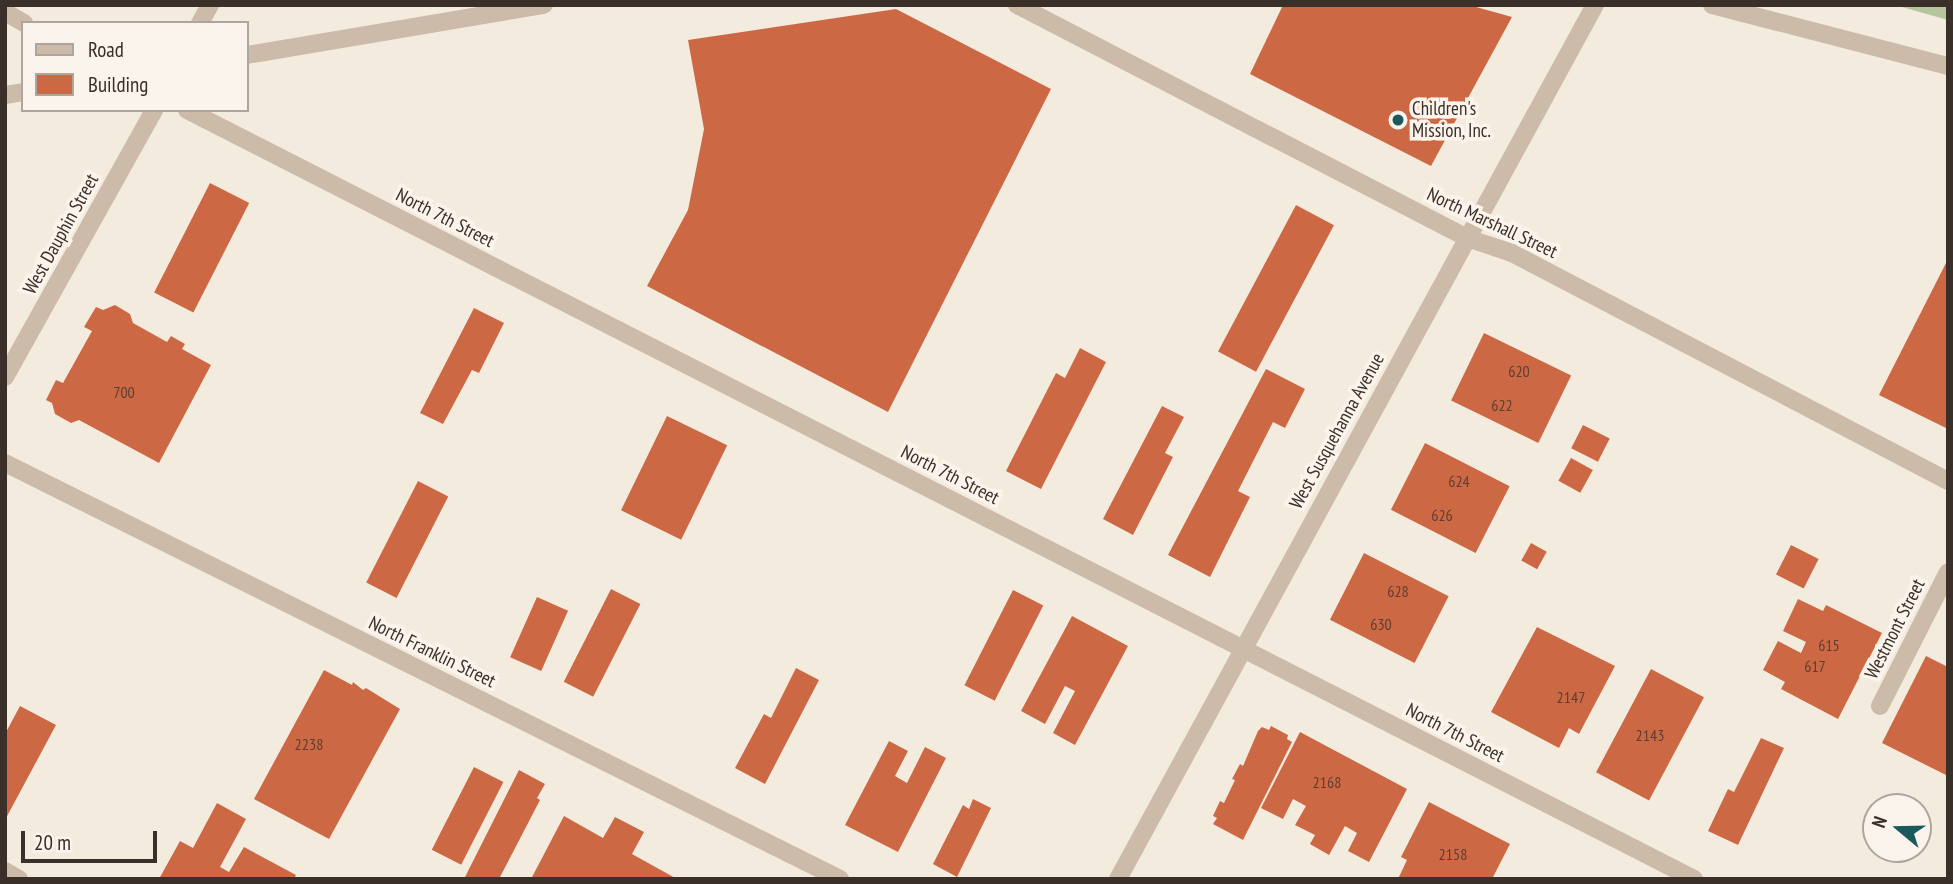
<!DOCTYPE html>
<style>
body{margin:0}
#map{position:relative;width:1953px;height:884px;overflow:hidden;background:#f4ebdf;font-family:"PT Sans Narrow",sans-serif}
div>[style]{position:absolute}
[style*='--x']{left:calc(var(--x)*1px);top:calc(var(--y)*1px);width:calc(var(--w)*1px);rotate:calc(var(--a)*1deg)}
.green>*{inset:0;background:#b6c59d}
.building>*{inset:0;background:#cc6944;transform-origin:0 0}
.minor>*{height:18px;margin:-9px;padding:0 9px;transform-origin:9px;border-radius:9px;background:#cdbba9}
.tertiary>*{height:18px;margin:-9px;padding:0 9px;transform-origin:9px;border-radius:9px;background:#cdbba9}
.dots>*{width:19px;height:19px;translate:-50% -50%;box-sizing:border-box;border:4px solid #fbf4ec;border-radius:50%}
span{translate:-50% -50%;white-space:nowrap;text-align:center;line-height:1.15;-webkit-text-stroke:7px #fbf4ec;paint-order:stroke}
.number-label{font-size:16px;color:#5e3e30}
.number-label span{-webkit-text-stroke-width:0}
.poi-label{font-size:19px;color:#3a2f29}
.left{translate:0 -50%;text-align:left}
.street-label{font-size:19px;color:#3a2f29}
.frame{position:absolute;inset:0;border:7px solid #3a2f29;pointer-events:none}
.legend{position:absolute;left:21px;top:21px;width:228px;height:91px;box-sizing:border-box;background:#fbf4ec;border:2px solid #aea59e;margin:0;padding:9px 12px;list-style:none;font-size:21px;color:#3a2f29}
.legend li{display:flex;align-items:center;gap:14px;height:35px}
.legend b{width:35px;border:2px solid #aea59e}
.north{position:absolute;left:1862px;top:793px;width:70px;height:70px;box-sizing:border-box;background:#fbf4ec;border:2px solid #aea59e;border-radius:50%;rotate:289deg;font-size:19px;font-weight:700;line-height:28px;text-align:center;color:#3a2f29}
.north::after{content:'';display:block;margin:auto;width:24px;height:32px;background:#1c595f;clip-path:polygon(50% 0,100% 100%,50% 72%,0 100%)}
.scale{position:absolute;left:21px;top:831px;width:136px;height:32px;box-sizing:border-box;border:4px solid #3a2f29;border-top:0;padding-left:9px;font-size:21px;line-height:24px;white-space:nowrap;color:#3a2f29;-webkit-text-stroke:5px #fbf4ec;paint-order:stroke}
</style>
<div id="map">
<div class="green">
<i style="clip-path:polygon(1895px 5px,1948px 5px,1948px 20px)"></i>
</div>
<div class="building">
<i style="clip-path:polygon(1283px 5px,1469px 5px,1512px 17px,1431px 166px,1250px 74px)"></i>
<i style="clip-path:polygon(896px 9px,1051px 89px,888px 412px,647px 286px,688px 210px,704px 129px,688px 40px)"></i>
<i style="left:210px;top:183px;width:44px;height:123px;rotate:27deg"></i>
<i style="left:1296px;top:205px;width:43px;height:166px;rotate:28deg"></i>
<i style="clip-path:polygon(1948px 259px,1948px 429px,1879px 395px)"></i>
<i style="clip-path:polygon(115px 305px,130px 314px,133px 323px,167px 342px,171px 336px,185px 344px,182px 349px,211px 365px,159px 463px,79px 420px,71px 423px,55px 414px,52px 403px,46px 400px,56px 380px,63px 383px,92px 331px,84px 327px,96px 307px,103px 310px)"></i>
<i style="clip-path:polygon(474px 308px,504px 323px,479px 373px,472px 370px,443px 424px,420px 413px)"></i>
<i style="left:1484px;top:333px;width:97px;height:75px;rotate:26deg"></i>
<i style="clip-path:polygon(1080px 348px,1106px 362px,1041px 489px,1006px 471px,1056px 373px,1065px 378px)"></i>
<i style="clip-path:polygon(1266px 369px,1305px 389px,1285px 428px,1273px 422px,1238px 491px,1250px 497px,1210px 577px,1168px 555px)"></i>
<i style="clip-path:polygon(1162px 406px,1184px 417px,1165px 453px,1173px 457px,1133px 535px,1103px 519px)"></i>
<i style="left:667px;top:416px;width:67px;height:105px;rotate:26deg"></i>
<i style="left:1583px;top:425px;width:30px;height:26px;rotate:27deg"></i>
<i style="left:1425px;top:443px;width:95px;height:75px;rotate:27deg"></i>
<i style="left:1571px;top:458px;width:25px;height:26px;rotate:29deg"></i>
<i style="left:418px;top:481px;width:34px;height:114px;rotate:27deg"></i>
<i style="left:1531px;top:543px;width:18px;height:20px;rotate:29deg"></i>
<i style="left:1791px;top:545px;width:31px;height:33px;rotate:27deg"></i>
<i style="left:1364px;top:553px;width:95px;height:75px;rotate:27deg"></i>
<i style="left:611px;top:589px;width:33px;height:104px;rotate:27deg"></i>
<i style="left:1013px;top:590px;width:34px;height:107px;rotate:27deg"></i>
<i style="left:537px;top:597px;width:34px;height:66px;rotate:24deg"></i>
<i style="clip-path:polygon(1798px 599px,1823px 611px,1826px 605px,1882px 633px,1838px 719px,1781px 689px,1785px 682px,1763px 670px,1778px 641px,1801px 653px,1806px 642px,1783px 631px)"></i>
<i style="clip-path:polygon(1072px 616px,1128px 646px,1075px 745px,1053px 733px,1075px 691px,1065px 686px,1045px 724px,1021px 711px)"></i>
<i style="clip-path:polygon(1537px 627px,1615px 666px,1579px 734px,1569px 728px,1559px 748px,1491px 712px)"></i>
<i style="clip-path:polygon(1926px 656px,1948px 667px,1948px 776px,1882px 743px)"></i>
<i style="clip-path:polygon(796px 668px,819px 680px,765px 784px,735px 768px,764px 714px,771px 718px)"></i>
<i style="left:1651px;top:669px;width:60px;height:117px;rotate:28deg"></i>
<i style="clip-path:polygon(324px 670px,352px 685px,353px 682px,363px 690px,366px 688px,400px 709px,329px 839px,254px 799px)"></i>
<i style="clip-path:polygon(20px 706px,56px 725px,5px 820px,5px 734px)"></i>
<i style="clip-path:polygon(1271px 726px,1288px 735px,1287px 739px,1292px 742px,1243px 840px,1213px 824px,1217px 818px,1213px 816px,1220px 801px,1224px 803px,1235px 780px,1232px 779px,1240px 764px,1243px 766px,1258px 731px,1262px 727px,1269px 730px)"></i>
<i style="clip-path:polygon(1300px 732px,1407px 789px,1369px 862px,1348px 851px,1357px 833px,1345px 826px,1329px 855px,1310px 844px,1315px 835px,1295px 825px,1306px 806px,1293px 799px,1283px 819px,1261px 808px)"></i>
<i style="clip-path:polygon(1761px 738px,1784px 748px,1738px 845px,1708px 831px,1728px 789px,1734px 792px)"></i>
<i style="clip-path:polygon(889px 741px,908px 751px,895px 776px,907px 783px,925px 747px,946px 758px,898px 852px,845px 825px)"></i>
<i style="left:474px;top:767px;width:33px;height:93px;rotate:27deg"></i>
<i style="clip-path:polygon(519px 770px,545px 784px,537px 798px,540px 800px,499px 879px,464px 879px)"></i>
<i style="clip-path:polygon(973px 799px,991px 808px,957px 877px,933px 864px,963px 805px,969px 809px)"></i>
<i style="clip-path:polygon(1429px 802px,1510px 844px,1492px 879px,1398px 879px,1407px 860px,1401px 857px)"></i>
<i style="clip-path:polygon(217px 803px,246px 819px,220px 867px,229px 872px,244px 847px,296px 875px,294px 879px,159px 879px,180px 841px,193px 848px)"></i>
<i style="clip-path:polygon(564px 816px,603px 838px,615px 817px,644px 832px,632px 854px,677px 879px,531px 879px)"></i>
</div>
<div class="minor">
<i style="--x:1017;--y:5;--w:507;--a:27.37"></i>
<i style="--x:1467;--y:238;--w:47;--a:18.4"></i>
<i style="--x:1512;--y:253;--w:492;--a:27.6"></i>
<i style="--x:5;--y:12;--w:22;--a:30"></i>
<i style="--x:187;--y:110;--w:1692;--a:27.03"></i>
<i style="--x:5;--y:463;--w:933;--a:26.48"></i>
<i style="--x:1880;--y:706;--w:150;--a:-63.1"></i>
<i style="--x:5;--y:871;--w:16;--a:30"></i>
<i style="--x:1118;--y:879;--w:996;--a:-61.38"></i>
</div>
<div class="tertiary">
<i style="--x:1712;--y:5;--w:244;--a:14.5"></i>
<i style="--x:200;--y:23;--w:21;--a:-61"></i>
<i style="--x:247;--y:55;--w:301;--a:-9.6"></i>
<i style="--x:5;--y:95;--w:18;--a:-9"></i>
<i style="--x:5;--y:377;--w:306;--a:-60.8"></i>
</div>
<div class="dots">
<i style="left:1398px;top:120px;background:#1c595f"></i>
</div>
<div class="number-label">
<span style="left:1519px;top:371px">620</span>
<span style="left:124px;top:392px">700</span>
<span style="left:1502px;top:405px">622</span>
<span style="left:1459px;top:481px">624</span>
<span style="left:1442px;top:515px">626</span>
<span style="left:1398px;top:591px">628</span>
<span style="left:1381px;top:624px">630</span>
<span style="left:1829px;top:645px">615</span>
<span style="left:1815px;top:666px">617</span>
<span style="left:1571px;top:697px">2147</span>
<span style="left:1650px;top:735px">2143</span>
<span style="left:309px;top:744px">2238</span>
<span style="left:1327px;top:782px">2168</span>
<span style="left:1453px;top:854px">2158</span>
</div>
<div class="poi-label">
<span class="left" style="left:1412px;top:120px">Children's<br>Mission, Inc.</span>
</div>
<div class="street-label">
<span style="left:445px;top:218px;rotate:27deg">North 7th Street</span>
<span style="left:1492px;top:223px;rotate:25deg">North Marshall Street</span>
<span style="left:61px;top:234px;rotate:-61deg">West Dauphin Street</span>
<span style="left:1337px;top:431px;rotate:-61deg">West Susquehanna Avenue</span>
<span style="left:950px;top:475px;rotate:27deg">North 7th Street</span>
<span style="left:1895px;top:629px;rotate:-63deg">Westmont Street</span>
<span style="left:432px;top:652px;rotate:26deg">North Franklin Street</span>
<span style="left:1455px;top:733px;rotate:27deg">North 7th Street</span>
</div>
<div class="frame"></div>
<ul class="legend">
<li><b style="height:9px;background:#cdbba9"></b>Road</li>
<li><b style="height:19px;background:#cc6944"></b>Building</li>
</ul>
<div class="north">N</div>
<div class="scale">20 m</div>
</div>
